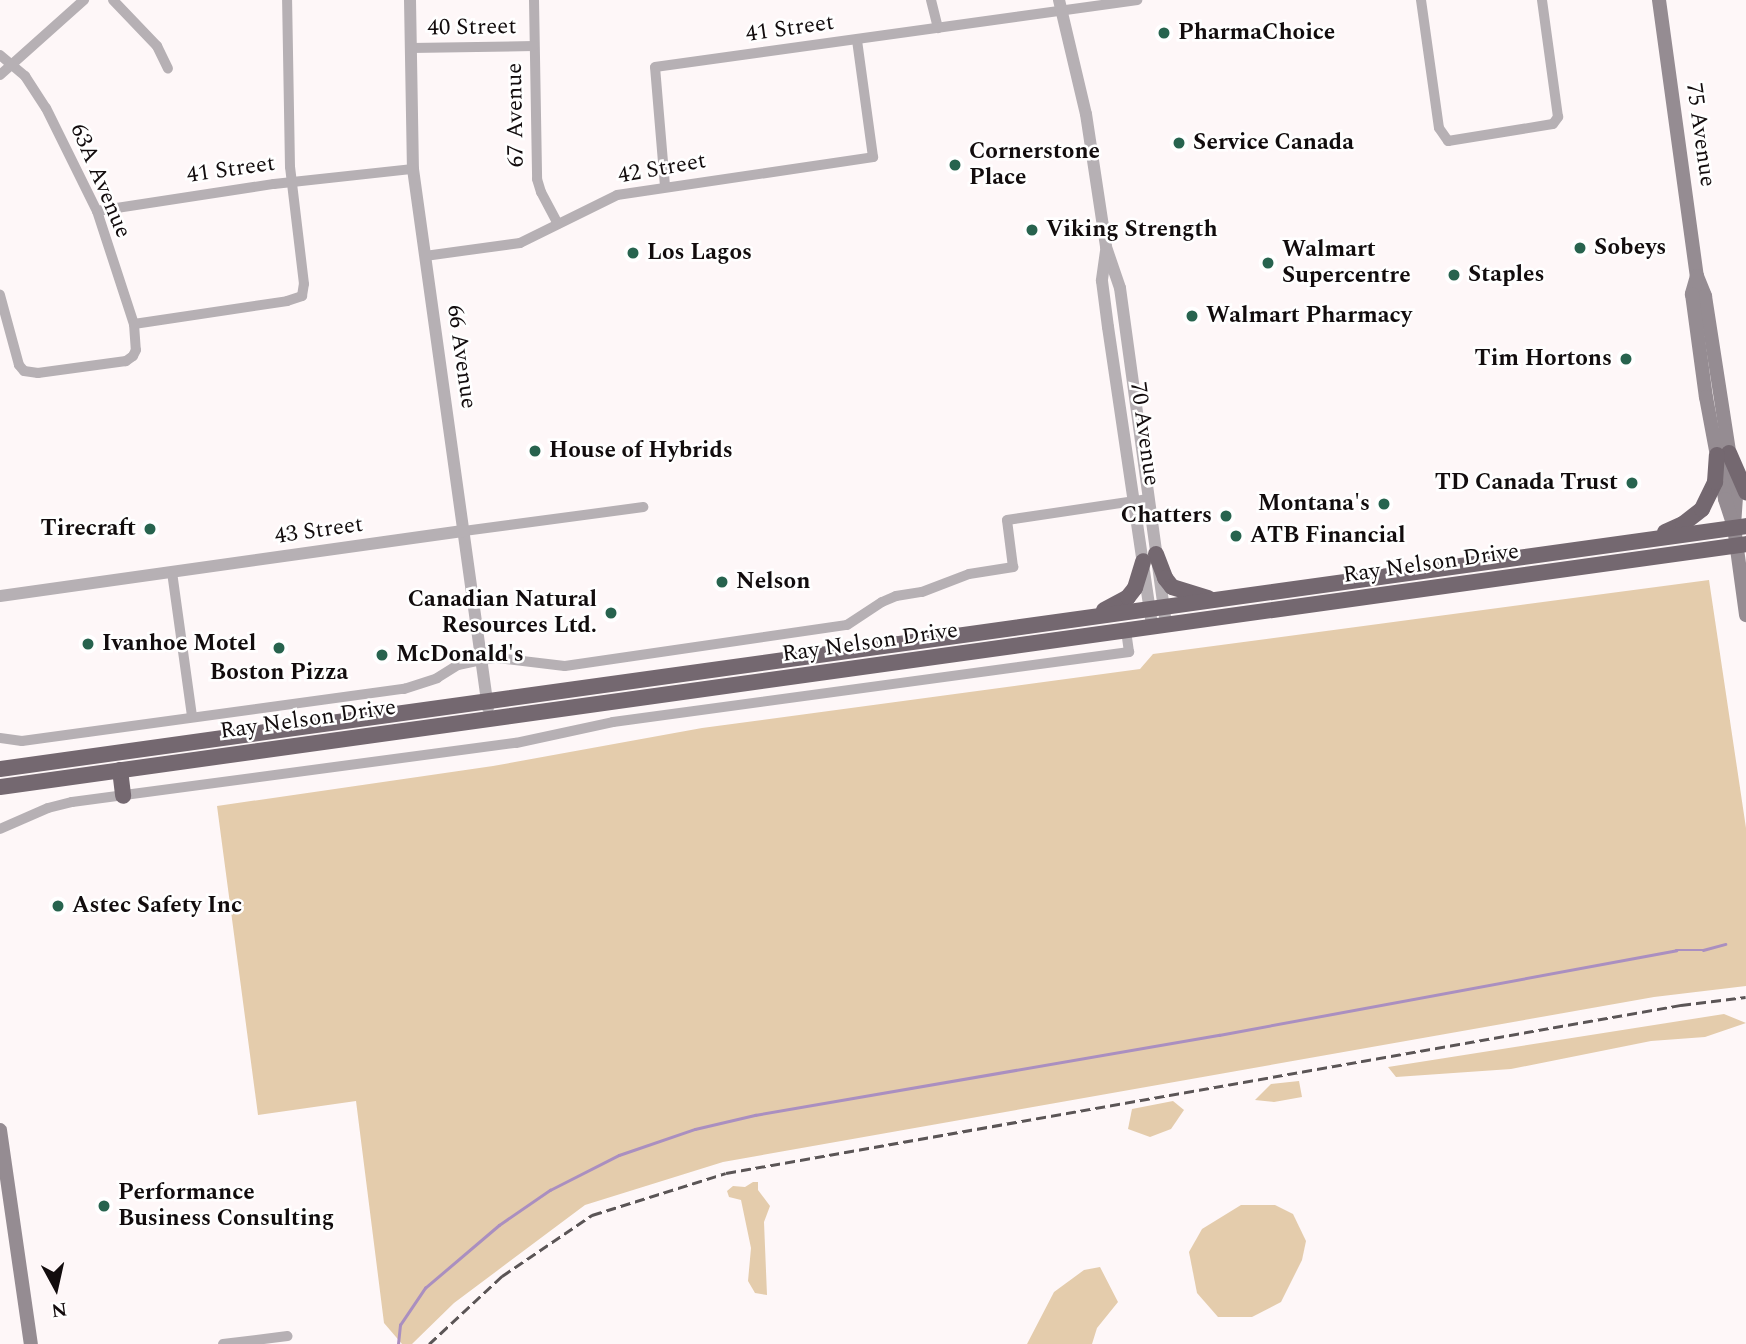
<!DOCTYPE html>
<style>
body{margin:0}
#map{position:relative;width:1746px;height:1344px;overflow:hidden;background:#fef7f8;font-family:Spectral,serif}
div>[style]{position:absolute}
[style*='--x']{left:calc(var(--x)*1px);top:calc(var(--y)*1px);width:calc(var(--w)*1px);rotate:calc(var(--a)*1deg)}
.green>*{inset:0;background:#e4ccac}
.stream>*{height:2.5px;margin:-1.25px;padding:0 1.25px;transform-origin:1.25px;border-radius:1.25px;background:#aa8fc0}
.minor>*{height:10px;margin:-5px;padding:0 5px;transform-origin:5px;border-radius:5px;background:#b6b0b4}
.tertiary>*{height:12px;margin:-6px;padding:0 6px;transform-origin:6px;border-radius:6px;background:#b6b0b4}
.secondary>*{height:14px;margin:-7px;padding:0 7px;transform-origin:7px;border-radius:7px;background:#958c92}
.trunk>*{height:16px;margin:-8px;padding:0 8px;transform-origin:8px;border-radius:8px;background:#746870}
.rail>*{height:2.5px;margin-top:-1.25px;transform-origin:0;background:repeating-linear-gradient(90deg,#5b5556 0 10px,transparent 0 15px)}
.dots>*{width:19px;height:19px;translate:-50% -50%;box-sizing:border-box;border:4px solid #fff;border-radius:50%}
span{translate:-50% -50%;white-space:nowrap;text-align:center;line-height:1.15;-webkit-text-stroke:5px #fff;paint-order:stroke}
.street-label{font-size:23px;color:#120c0d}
.poi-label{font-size:23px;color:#120c0d;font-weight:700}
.left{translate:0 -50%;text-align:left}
.right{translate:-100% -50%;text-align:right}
.north{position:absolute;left:21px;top:1253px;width:70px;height:70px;-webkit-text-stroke:5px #fff;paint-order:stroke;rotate:172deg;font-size:19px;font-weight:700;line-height:28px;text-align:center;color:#120c0d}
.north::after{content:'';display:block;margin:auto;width:24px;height:32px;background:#120c0d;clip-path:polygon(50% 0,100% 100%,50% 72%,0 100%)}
</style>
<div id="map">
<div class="green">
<i style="clip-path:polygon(1709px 580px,1746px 828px,1746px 986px,1654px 997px,723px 1162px,585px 1205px,454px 1303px,412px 1344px,402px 1344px,384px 1323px,356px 1101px,258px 1115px,217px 806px,493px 766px,702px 728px,1140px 669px,1153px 654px)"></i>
<i style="clip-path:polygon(1724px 1014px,1746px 1023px,1705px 1037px,1651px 1041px,1511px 1069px,1396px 1077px,1388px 1067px)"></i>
<i style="clip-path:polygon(1299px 1081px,1302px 1097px,1274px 1102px,1255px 1100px,1271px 1084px)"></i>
<i style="clip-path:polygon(1173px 1101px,1184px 1110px,1171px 1129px,1150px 1137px,1128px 1129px,1132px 1109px)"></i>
<i style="clip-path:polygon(753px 1182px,758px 1182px,758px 1190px,770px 1206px,764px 1222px,767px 1295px,755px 1293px,748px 1281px,751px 1248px,741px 1200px,729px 1197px,727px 1191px,733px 1186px,745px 1187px)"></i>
<i style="clip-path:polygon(1241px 1205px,1275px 1205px,1293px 1214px,1306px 1241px,1302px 1260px,1281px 1302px,1252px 1317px,1218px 1317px,1197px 1293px,1189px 1252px,1202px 1229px)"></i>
<i style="clip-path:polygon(1100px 1267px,1118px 1302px,1097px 1328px,1092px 1344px,1027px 1344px,1054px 1292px,1084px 1270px)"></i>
</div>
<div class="stream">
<i style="--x:398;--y:1344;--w:19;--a:-84"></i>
<i style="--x:400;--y:1325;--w:45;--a:-56"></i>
<i style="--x:425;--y:1288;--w:97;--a:-40.4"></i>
<i style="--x:499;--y:1225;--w:62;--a:-34.5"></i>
<i style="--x:550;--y:1190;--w:77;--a:-26.9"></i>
<i style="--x:619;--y:1155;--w:80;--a:-18.9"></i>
<i style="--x:695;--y:1129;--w:62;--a:-13.1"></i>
<i style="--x:755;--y:1115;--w:471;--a:-9.8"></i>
<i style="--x:1219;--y:1035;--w:465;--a:-10.5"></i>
<i style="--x:1676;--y:950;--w:27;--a:0"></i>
<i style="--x:1703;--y:950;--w:23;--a:-15"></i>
</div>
<div class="minor">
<i style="--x:113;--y:0;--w:64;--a:46.3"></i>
<i style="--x:157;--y:46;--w:25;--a:64"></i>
<i style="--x:534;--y:0;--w:179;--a:89"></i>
<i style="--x:537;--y:179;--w:14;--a:73"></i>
<i style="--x:541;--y:192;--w:36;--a:62"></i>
<i style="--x:931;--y:0;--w:29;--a:76"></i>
<i style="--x:1421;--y:0;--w:129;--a:82"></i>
<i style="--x:1439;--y:128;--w:16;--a:55"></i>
<i style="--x:1448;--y:141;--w:106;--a:-9.2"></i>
<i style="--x:1553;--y:124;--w:9;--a:-54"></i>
<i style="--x:1558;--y:117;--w:118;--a:-97.8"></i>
<i style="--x:411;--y:48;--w:123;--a:-0.9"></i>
<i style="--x:0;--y:55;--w:33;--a:40"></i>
<i style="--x:25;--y:76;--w:38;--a:57"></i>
<i style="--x:46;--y:108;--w:115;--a:63.7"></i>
<i style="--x:97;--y:211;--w:119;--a:71.9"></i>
<i style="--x:134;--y:324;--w:26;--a:86"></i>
<i style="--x:136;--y:350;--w:7;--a:117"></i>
<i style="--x:133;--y:356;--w:9;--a:144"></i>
<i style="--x:126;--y:361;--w:89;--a:172.2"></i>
<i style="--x:38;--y:373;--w:14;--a:-172"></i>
<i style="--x:24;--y:371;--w:8;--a:-130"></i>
<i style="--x:19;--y:365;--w:73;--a:-105.2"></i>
<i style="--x:0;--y:75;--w:113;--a:-41.8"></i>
<i style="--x:665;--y:186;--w:119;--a:-94.8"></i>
<i style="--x:655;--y:67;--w:487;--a:-7.9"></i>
<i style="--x:97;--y:211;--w:179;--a:-8.7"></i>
<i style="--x:274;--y:184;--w:140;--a:-6.2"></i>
<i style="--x:425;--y:256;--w:96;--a:-7.8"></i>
<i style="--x:520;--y:243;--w:108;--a:-26.3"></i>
<i style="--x:617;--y:195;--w:259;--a:-8.4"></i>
<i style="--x:873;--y:157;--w:118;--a:-97.8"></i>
<i style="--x:134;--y:324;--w:155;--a:-8.5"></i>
<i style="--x:287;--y:301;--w:16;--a:-18"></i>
<i style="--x:302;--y:296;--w:12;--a:-81"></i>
<i style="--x:304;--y:284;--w:118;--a:-96.8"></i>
<i style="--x:290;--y:167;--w:167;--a:-91"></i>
<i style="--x:464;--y:531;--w:181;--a:-7.6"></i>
<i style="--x:172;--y:572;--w:146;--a:82.1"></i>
<i style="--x:0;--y:738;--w:22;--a:8"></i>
<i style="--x:22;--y:741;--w:386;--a:-7.8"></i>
<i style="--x:404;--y:689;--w:35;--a:-18"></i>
<i style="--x:437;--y:678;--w:25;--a:-32"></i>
<i style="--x:458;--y:665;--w:25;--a:-12"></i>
<i style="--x:482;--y:660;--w:15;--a:-8"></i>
<i style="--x:497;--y:658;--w:68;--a:6.7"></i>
<i style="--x:565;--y:666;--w:285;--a:-8.3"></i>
<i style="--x:847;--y:625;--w:42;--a:-33.3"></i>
<i style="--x:882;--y:602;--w:15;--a:-23"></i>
<i style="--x:896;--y:596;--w:26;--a:-9"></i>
<i style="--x:922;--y:592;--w:50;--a:-21"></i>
<i style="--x:969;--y:574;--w:45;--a:-9"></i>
<i style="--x:1013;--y:567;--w:47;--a:-97.3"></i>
<i style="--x:1007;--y:520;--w:143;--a:-8.5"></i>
<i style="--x:0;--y:829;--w:52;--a:-23.6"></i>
<i style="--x:48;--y:808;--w:25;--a:-14"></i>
<i style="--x:72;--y:802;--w:448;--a:-7.6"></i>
<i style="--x:516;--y:743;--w:99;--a:-12.2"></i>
<i style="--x:613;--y:722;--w:521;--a:-7.73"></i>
<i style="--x:1129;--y:652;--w:22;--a:-98"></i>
<i style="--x:223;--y:1344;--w:65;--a:-7"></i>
</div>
<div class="tertiary">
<i style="--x:410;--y:0;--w:169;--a:89"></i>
<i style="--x:413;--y:169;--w:544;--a:82.08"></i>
<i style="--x:1059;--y:0;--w:117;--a:76.7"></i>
<i style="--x:1086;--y:114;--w:134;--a:81.4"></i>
<i style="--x:1106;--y:247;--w:43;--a:71.1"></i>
<i style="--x:1120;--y:288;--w:339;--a:82.2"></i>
<i style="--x:1106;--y:251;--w:30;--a:98"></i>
<i style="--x:1102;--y:281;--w:46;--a:82.6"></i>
<i style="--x:1108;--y:327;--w:302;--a:81.6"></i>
<i style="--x:0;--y:596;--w:469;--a:-8"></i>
</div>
<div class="secondary">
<i style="--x:1659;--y:0;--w:279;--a:82.2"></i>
<i style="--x:1697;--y:276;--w:22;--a:68"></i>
<i style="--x:1705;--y:296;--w:203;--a:81.2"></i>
<i style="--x:1736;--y:497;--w:30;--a:94"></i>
<i style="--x:1697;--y:276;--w:19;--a:106"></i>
<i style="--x:1692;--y:294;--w:104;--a:82.3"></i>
<i style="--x:1706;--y:397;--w:104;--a:79.4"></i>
<i style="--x:1725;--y:499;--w:29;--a:72"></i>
<i style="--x:1734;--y:527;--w:89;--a:82.2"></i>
<i style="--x:0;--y:1130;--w:216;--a:81.8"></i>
</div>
<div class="trunk">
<i style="--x:1729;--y:453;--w:43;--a:66.4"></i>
<i style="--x:1665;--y:532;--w:20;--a:-24"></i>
<i style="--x:1683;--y:524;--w:24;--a:-38"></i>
<i style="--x:1702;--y:509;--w:30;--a:-64"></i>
<i style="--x:1715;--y:482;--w:27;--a:-86"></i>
<i style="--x:1156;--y:554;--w:26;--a:69"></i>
<i style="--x:1165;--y:578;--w:11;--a:52"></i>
<i style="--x:1172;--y:587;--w:38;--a:17"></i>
<i style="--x:1104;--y:610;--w:27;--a:-28"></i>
<i style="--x:1128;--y:597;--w:11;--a:-52"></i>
<i style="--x:1135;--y:588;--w:28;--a:-73"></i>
<i style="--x:0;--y:769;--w:1763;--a:-7.92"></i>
<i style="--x:120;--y:770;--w:26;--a:83"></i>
<i style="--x:0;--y:787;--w:1763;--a:-7.92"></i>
</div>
<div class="rail">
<i style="--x:429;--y:1344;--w:100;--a:-43"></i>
<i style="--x:502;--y:1276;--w:109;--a:-34.1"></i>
<i style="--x:592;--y:1215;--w:140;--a:-17.4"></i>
<i style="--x:726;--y:1173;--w:970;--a:-9.98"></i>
<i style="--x:1681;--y:1005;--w:65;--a:-7"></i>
</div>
<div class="dots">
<i style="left:1164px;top:33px;background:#27634e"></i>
<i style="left:1179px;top:143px;background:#27634e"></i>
<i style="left:955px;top:165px;background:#27634e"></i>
<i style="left:1032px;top:230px;background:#27634e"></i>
<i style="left:1580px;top:248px;background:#27634e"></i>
<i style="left:633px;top:253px;background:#27634e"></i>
<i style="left:1268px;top:263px;background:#27634e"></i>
<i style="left:1454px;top:275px;background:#27634e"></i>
<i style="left:1192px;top:316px;background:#27634e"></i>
<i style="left:1626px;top:359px;background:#27634e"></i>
<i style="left:535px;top:451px;background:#27634e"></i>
<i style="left:1632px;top:483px;background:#27634e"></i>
<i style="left:1384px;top:504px;background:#27634e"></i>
<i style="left:1226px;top:516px;background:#27634e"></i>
<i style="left:150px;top:529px;background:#27634e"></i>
<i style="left:1236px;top:536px;background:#27634e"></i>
<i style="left:722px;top:582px;background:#27634e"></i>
<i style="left:611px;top:613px;background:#27634e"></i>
<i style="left:88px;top:644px;background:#27634e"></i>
<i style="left:279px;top:648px;background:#27634e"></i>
<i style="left:382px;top:655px;background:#27634e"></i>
<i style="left:58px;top:906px;background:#27634e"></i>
<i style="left:104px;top:1206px;background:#27634e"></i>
</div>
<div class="street-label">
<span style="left:472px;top:28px;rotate:-1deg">40 Street</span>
<span style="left:790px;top:29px;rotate:-8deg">41 Street</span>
<span style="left:516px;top:115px;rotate:-91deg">67 Avenue</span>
<span style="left:1700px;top:135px;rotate:82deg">75 Avenue</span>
<span style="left:662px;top:169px;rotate:-10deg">42 Street</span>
<span style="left:231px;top:170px;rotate:-8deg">41 Street</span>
<span style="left:100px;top:181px;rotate:67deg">63A Avenue</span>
<span style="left:461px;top:357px;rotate:82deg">66 Avenue</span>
<span style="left:1144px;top:434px;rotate:82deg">70 Avenue</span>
<span style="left:319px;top:531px;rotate:-8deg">43 Street</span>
<span style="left:1431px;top:564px;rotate:-8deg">Ray Nelson Drive</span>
<span style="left:870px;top:643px;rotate:-8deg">Ray Nelson Drive</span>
<span style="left:308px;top:720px;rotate:-8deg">Ray Nelson Drive</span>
</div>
<div class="poi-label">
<span class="left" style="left:1178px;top:33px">PharmaChoice</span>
<span class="left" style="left:1193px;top:143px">Service Canada</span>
<span class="left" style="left:969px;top:165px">Cornerstone<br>Place</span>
<span class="left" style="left:1046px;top:230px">Viking Strength</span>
<span class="left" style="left:1594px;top:248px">Sobeys</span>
<span class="left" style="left:1282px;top:263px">Walmart<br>Supercentre</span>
<span class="left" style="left:647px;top:253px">Los Lagos</span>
<span class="left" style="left:1468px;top:275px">Staples</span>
<span class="left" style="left:1206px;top:316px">Walmart Pharmacy</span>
<span class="right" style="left:1612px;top:359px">Tim Hortons</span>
<span class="left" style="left:549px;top:451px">House of Hybrids</span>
<span class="right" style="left:1618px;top:483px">TD Canada Trust</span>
<span class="right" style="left:1370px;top:504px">Montana's</span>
<span class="right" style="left:1212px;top:516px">Chatters</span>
<span class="right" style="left:136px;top:529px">Tirecraft</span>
<span class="left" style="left:1250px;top:536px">ATB Financial</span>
<span class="left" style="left:736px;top:582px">Nelson</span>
<span class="right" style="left:597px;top:613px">Canadian Natural<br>Resources Ltd.</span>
<span class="left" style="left:102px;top:644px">Ivanhoe Motel</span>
<span class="left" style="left:396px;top:655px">McDonald's</span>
<span style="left:279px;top:673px">Boston Pizza</span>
<span class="left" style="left:72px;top:906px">Astec Safety Inc</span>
<span class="left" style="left:118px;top:1206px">Performance<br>Business Consulting</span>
</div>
<div class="north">N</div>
</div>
